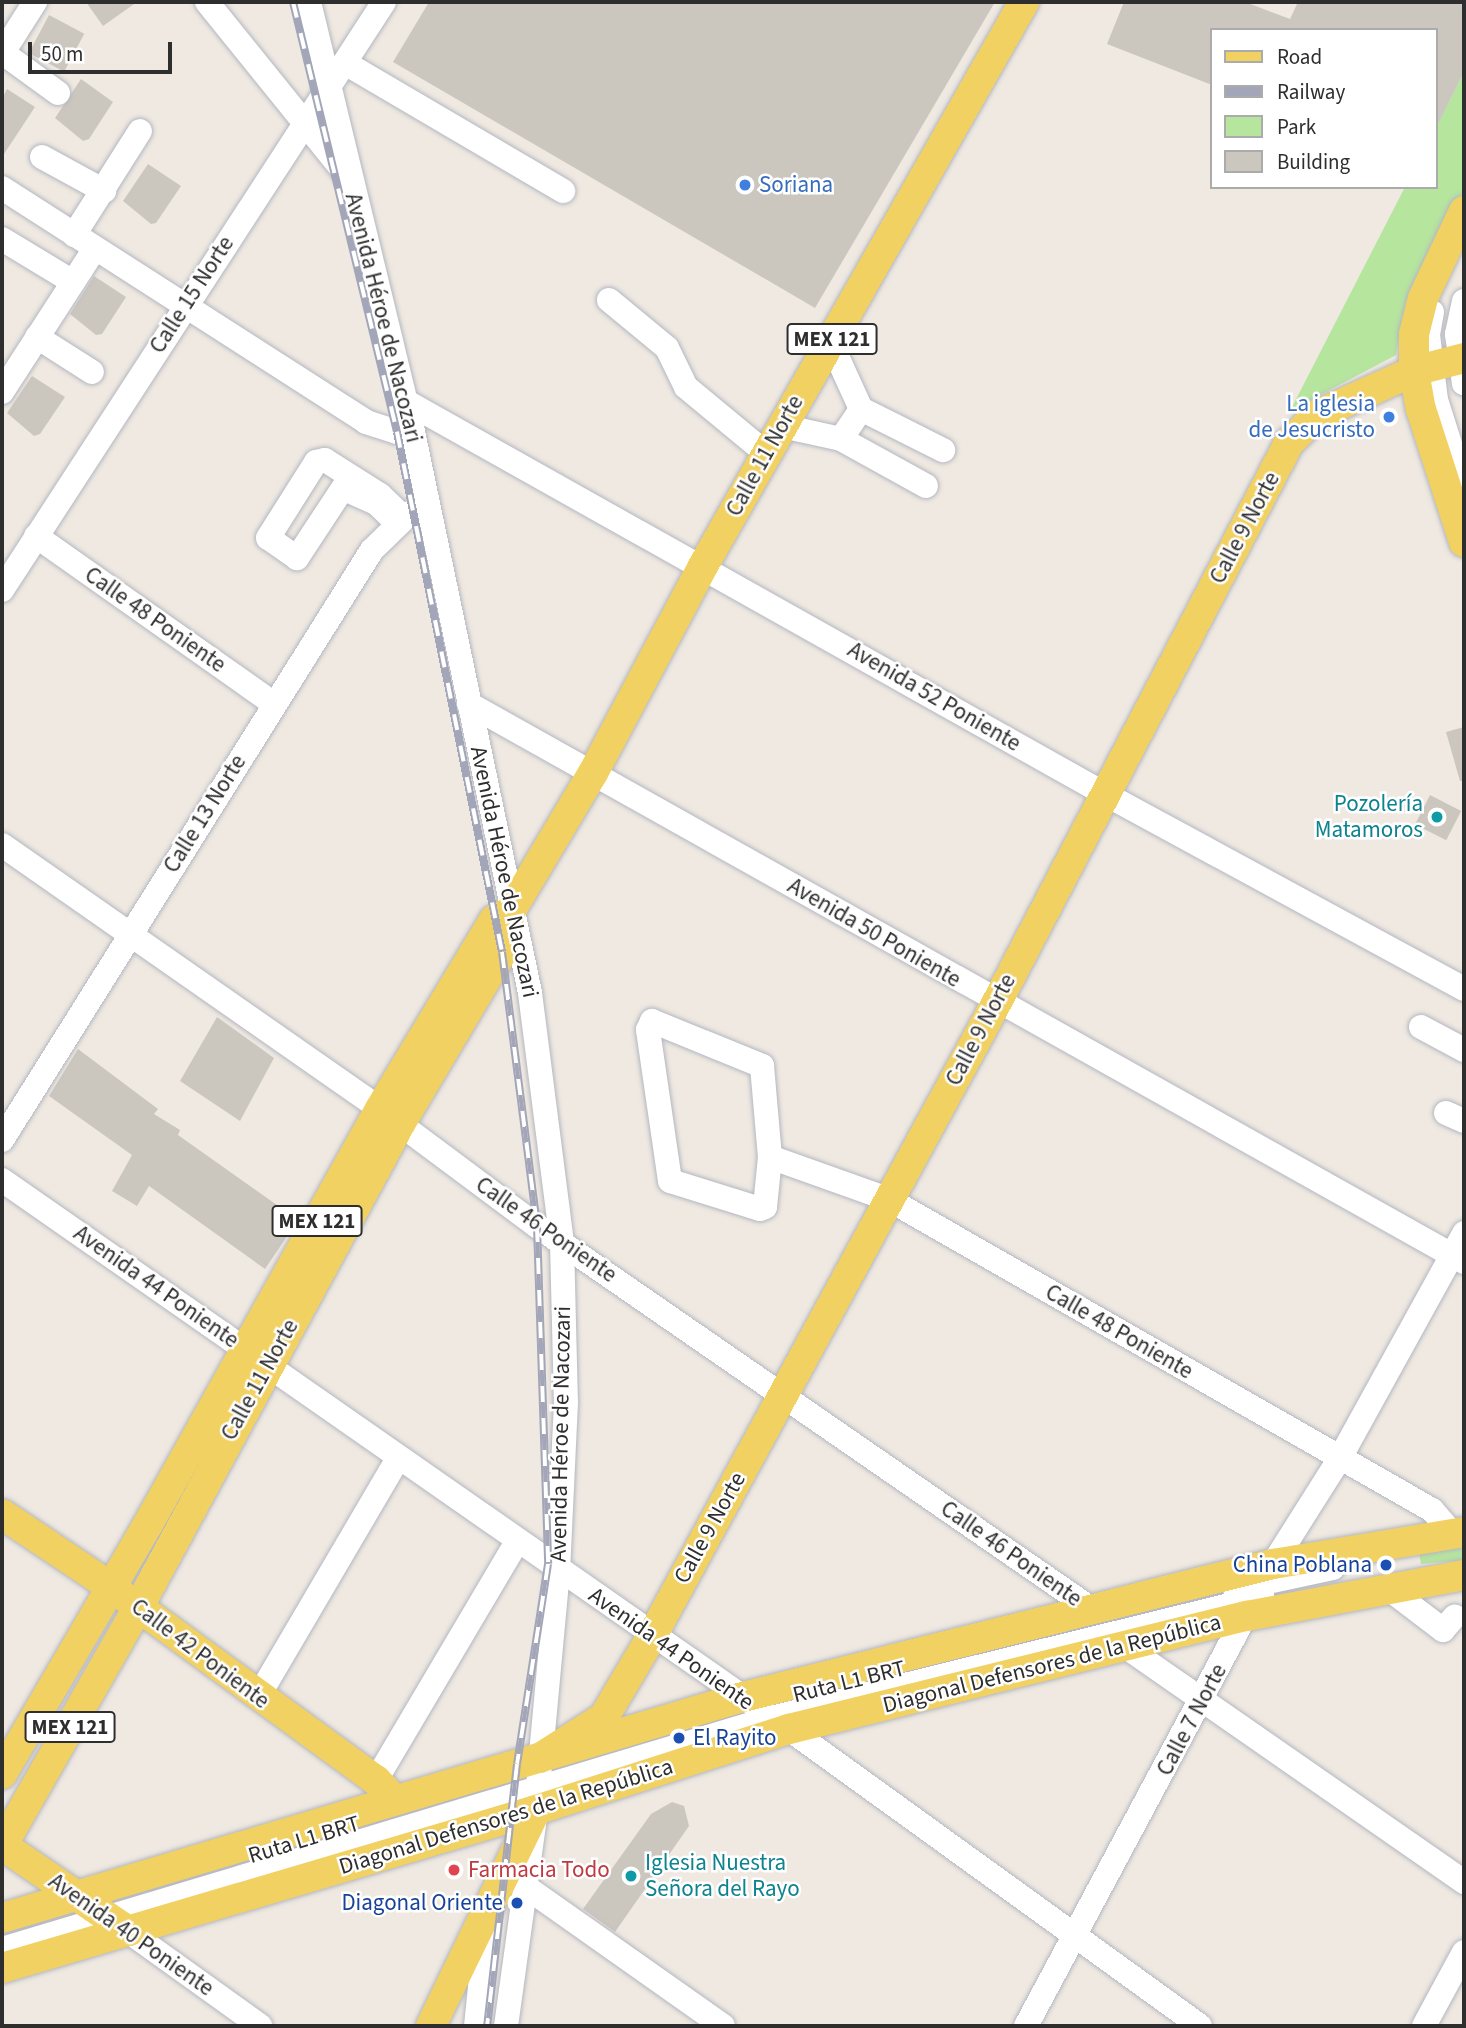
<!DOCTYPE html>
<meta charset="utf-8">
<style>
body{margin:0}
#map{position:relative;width:1466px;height:2028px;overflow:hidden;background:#efe9e1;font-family:"Source Sans 3",sans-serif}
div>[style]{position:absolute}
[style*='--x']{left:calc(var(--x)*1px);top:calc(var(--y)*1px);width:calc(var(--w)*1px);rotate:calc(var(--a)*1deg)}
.green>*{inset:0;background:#b6e59e}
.building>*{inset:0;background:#cbc7bf;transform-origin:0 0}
.roads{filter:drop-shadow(0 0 2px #b4b7c1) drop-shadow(0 0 2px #b4b7c1)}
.minor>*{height:24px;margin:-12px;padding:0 12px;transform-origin:12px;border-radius:12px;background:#fff}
.major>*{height:30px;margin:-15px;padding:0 15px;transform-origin:15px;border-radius:15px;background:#f2d163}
.rail>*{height:8px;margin-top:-4px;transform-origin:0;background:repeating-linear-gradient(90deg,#fff 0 16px,#a3a6b8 0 32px);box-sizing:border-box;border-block:2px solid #a3a6b8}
.dots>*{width:19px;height:19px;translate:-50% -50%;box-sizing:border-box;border:4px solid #fff;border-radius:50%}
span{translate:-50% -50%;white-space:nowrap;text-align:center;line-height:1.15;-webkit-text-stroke:5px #fff;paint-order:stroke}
.shield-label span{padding:2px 5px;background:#fff;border:2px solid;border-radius:5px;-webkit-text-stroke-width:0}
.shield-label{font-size:21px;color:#2e2e2e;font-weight:700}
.shop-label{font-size:23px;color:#366cbe}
.left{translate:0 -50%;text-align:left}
.right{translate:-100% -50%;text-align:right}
.street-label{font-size:23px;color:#2e2e2e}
.culture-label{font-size:23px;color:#0d838f}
.transit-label{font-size:23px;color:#164399}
.health-label{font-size:23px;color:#be3a42}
.frame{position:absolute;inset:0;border:4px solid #2e2e2e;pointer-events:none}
.legend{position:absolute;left:1210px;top:28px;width:228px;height:161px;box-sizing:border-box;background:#fff;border:2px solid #ababab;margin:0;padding:9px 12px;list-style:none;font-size:21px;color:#2e2e2e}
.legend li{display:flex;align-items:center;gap:14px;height:35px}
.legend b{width:35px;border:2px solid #ababab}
.scale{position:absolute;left:28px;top:42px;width:144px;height:32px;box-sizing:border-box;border:4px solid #2e2e2e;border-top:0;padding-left:9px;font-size:21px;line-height:24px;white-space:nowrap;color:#2e2e2e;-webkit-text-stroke:5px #fff;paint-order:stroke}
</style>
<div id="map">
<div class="green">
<i style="clip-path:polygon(1464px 72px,1464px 190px,1402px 320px,1396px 355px,1290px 411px,1405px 187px,1436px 187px,1436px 127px)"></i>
<i style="clip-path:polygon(1464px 1547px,1464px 1560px,1421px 1564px,1419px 1553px)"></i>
</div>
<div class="building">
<i style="clip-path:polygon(86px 2px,137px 2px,103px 26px)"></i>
<i style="clip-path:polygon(429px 2px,995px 2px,815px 308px,393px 62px)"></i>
<i style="clip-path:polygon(1124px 2px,1245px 2px,1290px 19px,1298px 2px,1464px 2px,1464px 72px,1436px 128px,1436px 30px,1212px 30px,1212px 85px,1107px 44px)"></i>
<i style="left:49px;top:15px;width:40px;height:43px;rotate:28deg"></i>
<i style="clip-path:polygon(81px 79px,113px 102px,89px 139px,83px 141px,55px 118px)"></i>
<i style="clip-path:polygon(7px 89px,35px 107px,2px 157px,2px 99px)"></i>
<i style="clip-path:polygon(148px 164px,181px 186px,156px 223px,151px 224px,123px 201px)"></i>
<i style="clip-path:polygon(94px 276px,126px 297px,102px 334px,96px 335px,70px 314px)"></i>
<i style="clip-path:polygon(32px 376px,65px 397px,40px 434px,34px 436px,7px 413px)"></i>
<i style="clip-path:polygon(1464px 727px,1464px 781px,1460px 781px,1446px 732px)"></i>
<i style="left:1430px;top:795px;width:35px;height:33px;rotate:27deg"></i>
<i style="clip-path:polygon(217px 1017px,274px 1058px,240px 1121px,180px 1081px)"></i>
<i style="clip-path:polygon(78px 1049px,158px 1109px,154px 1114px,180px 1130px,178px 1135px,298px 1220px,265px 1269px,149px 1186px,137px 1206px,112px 1191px,132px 1155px,49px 1096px)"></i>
<i style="clip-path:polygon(672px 1802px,684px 1806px,689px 1826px,615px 1932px,583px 1909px,651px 1814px)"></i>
</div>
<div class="roads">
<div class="minor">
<i style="--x:207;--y:2;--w:220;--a:51.1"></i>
<i style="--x:309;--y:2;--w:437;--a:76.4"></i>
<i style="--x:412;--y:427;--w:578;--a:78.22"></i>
<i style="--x:530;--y:993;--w:251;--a:82.7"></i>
<i style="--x:562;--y:1242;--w:160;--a:88.6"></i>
<i style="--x:566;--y:1402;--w:169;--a:92.7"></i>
<i style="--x:558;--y:1571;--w:240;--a:95.3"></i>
<i style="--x:536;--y:1810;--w:218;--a:97.9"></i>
<i style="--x:3;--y:53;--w:68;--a:36"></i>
<i style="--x:2;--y:54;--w:62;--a:-57.6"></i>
<i style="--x:345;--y:63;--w:253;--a:30.4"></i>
<i style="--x:42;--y:157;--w:71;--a:28.7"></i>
<i style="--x:2;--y:188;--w:433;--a:32.7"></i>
<i style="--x:366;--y:422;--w:33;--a:18"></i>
<i style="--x:397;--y:432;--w:16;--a:-18"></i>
<i style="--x:74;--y:235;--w:123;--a:-57.6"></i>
<i style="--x:2;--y:239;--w:83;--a:31.2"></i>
<i style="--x:609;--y:300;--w:75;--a:39.6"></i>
<i style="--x:667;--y:348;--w:43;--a:64"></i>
<i style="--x:686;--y:387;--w:105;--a:39.6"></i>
<i style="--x:1464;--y:301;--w:34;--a:102"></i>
<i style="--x:1457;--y:334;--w:50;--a:82"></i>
<i style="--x:1432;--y:312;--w:23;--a:100"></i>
<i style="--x:1428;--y:335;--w:65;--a:83"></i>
<i style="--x:1436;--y:400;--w:92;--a:72.3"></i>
<i style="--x:37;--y:337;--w:65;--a:32.5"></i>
<i style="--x:2;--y:392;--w:171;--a:-57.1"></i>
<i style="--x:405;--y:401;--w:803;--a:29.31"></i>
<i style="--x:1105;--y:794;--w:409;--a:28.5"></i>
<i style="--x:861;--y:409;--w:92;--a:26.6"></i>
<i style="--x:782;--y:426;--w:60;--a:12.4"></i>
<i style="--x:841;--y:439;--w:36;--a:-56"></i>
<i style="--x:861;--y:409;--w:75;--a:-114.5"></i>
<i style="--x:841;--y:439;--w:97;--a:28.9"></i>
<i style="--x:397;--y:523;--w:29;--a:-136"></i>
<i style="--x:376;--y:503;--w:36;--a:-156"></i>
<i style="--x:343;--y:488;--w:84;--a:123.3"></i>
<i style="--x:297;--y:558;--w:35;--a:-145"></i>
<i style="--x:268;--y:538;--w:90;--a:-57.7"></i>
<i style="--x:316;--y:462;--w:9;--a:-13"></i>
<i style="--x:325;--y:460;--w:65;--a:32.5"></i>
<i style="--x:380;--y:495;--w:33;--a:44"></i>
<i style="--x:36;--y:536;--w:291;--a:35.2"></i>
<i style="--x:2;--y:590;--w:701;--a:-56.99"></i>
<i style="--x:469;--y:704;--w:1141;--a:29.28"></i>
<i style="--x:2;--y:845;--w:461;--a:34.9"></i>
<i style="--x:380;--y:1109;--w:196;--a:36.7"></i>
<i style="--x:537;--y:1226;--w:676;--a:34.63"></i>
<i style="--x:652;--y:1021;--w:119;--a:22.2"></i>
<i style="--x:762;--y:1066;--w:91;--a:85"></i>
<i style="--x:770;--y:1157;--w:50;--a:95.7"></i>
<i style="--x:765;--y:1207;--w:5;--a:158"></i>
<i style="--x:760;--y:1209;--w:94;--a:-162.7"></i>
<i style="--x:670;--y:1181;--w:153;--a:-98.3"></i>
<i style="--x:648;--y:1030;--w:10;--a:-66"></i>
<i style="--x:1421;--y:1027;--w:49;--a:28.1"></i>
<i style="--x:1446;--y:1113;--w:20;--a:24"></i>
<i style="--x:2;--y:1140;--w:696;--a:-57.91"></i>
<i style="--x:372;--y:550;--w:53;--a:-44.2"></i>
<i style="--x:410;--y:513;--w:17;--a:-10"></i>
<i style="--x:770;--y:1157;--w:125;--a:19.6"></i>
<i style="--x:888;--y:1199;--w:627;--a:29.76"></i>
<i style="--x:1432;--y:1510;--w:32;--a:49"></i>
<i style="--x:2;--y:1180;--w:960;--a:34.9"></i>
<i style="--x:789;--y:1729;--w:507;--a:35.85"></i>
<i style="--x:1235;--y:1589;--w:100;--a:-12.1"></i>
<i style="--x:1389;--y:1589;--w:68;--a:37.2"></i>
<i style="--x:1443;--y:1630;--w:18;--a:-49"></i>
<i style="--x:1126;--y:1647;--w:412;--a:34.8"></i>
<i style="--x:258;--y:1697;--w:277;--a:-59.6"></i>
<i style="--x:376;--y:1780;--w:277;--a:-59.4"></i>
<i style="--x:526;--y:1887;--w:241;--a:35.2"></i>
<i style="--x:128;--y:1931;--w:163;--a:35.7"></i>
<i style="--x:2;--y:1949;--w:803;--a:-16.72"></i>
<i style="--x:771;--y:1718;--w:506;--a:-13.84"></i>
<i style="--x:476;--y:2026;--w:108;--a:-84.1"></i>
<i style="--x:1026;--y:2026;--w:524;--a:-61.87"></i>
<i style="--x:1273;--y:1564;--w:125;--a:-57.7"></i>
<i style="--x:1340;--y:1458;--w:257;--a:-61.1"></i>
<i style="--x:1424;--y:2026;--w:84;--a:-61.6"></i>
</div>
<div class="major">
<i style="--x:1464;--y:211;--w:96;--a:115.2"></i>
<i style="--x:1423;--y:298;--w:37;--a:104"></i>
<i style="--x:1414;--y:334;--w:37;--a:90"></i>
<i style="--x:1414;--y:371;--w:39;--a:80"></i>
<i style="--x:1421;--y:409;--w:140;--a:72.1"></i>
<i style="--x:2;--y:1514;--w:131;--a:33.8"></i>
<i style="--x:111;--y:1587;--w:328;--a:36.1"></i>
<i style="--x:376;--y:1780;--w:26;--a:47"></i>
<i style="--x:540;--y:1758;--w:76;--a:-32.6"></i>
<i style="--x:604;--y:1717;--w:94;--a:-59.3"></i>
<i style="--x:652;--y:1636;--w:722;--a:-61.45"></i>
<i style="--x:997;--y:1002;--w:631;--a:-62.42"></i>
<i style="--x:1289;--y:443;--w:40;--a:-45"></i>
<i style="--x:1317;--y:415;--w:107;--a:-24.4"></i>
<i style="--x:1414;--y:371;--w:52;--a:-14.6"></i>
<i style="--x:2;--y:1774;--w:287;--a:-59.7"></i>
<i style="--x:147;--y:1526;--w:478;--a:-60.8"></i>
<i style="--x:380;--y:1109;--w:221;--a:-58.9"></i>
<i style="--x:494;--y:920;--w:18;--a:-27"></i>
<i style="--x:2;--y:1845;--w:153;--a:34.3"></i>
<i style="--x:2;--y:1846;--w:274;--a:-60.3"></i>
<i style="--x:138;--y:1608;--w:550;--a:-61.57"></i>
<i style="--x:400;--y:1124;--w:200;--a:-59.3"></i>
<i style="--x:502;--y:952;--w:41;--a:-78.7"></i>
<i style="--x:510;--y:912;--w:162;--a:-59.2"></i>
<i style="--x:593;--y:773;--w:234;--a:-62"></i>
<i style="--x:703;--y:566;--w:649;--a:-60.35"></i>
<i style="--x:2;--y:1918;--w:769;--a:-16.62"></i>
<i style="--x:739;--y:1698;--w:551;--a:-14.09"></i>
<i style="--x:1273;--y:1564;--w:194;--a:-9.5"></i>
<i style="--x:2;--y:1968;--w:554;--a:-16.47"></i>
<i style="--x:533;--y:1811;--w:269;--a:-17.8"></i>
<i style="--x:789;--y:1729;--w:472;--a:-13.9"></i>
<i style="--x:1247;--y:1616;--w:221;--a:-10.7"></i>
<i style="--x:431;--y:2026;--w:240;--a:-64.1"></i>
</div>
</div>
<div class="rail">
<i style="--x:293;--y:2;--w:442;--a:76.4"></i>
<i style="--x:397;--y:432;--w:530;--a:78.58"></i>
<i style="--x:502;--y:952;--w:276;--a:82.7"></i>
<i style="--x:537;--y:1226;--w:338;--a:88.1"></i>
<i style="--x:548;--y:1564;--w:202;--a:98.8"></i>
<i style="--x:517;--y:1764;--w:264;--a:96.5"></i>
</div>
<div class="dots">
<i style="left:745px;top:185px;background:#3f7fe0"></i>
<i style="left:1389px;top:417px;background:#3f7fe0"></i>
<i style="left:1437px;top:817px;background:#0f9aa8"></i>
<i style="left:1386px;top:1565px;background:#1a4fb4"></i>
<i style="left:679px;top:1738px;background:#1a4fb4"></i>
<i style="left:454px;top:1870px;background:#e0444e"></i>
<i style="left:631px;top:1876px;background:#0f9aa8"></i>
<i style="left:517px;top:1903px;background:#1a4fb4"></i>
</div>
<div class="shield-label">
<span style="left:832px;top:339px">MEX 121</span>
<span style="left:317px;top:1221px">MEX 121</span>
<span style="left:70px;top:1727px">MEX 121</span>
</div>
<div class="shop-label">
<span class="left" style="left:759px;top:185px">Soriana</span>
<span class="right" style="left:1375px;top:417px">La iglesia<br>de Jesucristo</span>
</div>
<div class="street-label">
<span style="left:192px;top:295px;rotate:-57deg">Calle 15 Norte</span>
<span style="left:383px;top:318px;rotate:76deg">Avenida Héroe de Nacozari</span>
<span style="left:765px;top:456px;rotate:-61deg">Calle 11 Norte</span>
<span style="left:1245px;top:528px;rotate:-62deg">Calle 9 Norte</span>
<span style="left:155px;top:620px;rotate:35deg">Calle 48 Poniente</span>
<span style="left:934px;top:697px;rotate:30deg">Avenida 52 Poniente</span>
<span style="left:205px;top:814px;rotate:-58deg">Calle 13 Norte</span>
<span style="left:504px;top:872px;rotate:78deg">Avenida Héroe de Nacozari</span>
<span style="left:874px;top:933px;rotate:30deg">Avenida 50 Poniente</span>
<span style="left:981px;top:1030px;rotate:-62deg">Calle 9 Norte</span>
<span style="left:546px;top:1230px;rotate:35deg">Calle 46 Poniente</span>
<span style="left:156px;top:1287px;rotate:35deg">Avenida 44 Poniente</span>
<span style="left:1119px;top:1332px;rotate:30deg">Calle 48 Poniente</span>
<span style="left:260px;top:1380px;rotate:-61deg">Calle 11 Norte</span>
<span style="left:561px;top:1434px;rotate:-89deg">Avenida Héroe de Nacozari</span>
<span style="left:710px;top:1528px;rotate:-61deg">Calle 9 Norte</span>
<span style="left:1011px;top:1554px;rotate:35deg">Calle 46 Poniente</span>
<span style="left:671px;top:1649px;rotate:35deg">Avenida 44 Poniente</span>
<span style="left:200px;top:1654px;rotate:37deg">Calle 42 Poniente</span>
<span style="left:1052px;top:1664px;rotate:-14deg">Diagonal Defensores de la República</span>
<span style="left:849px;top:1682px;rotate:-14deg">Ruta L1 BRT</span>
<span style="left:1192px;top:1720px;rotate:-62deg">Calle 7 Norte</span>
<span style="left:506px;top:1817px;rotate:-17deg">Diagonal Defensores de la República</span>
<span style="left:304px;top:1840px;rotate:-17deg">Ruta L1 BRT</span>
<span style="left:131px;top:1935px;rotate:35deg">Avenida 40 Poniente</span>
</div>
<div class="culture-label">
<span class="right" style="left:1423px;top:817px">Pozolería<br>Matamoros</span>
<span class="left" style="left:645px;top:1876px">Iglesia Nuestra<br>Señora del Rayo</span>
</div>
<div class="transit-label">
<span class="right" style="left:1372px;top:1565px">China Poblana</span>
<span class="left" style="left:693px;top:1738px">El Rayito</span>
<span class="right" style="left:503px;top:1903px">Diagonal Oriente</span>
</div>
<div class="health-label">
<span class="left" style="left:468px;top:1870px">Farmacia Todo</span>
</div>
<div class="frame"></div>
<ul class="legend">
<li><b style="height:9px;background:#f2d163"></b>Road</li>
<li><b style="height:9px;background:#a3a6b8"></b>Railway</li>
<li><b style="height:19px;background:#b6e59e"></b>Park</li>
<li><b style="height:19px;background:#cbc7bf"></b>Building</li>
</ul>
<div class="scale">50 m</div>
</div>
